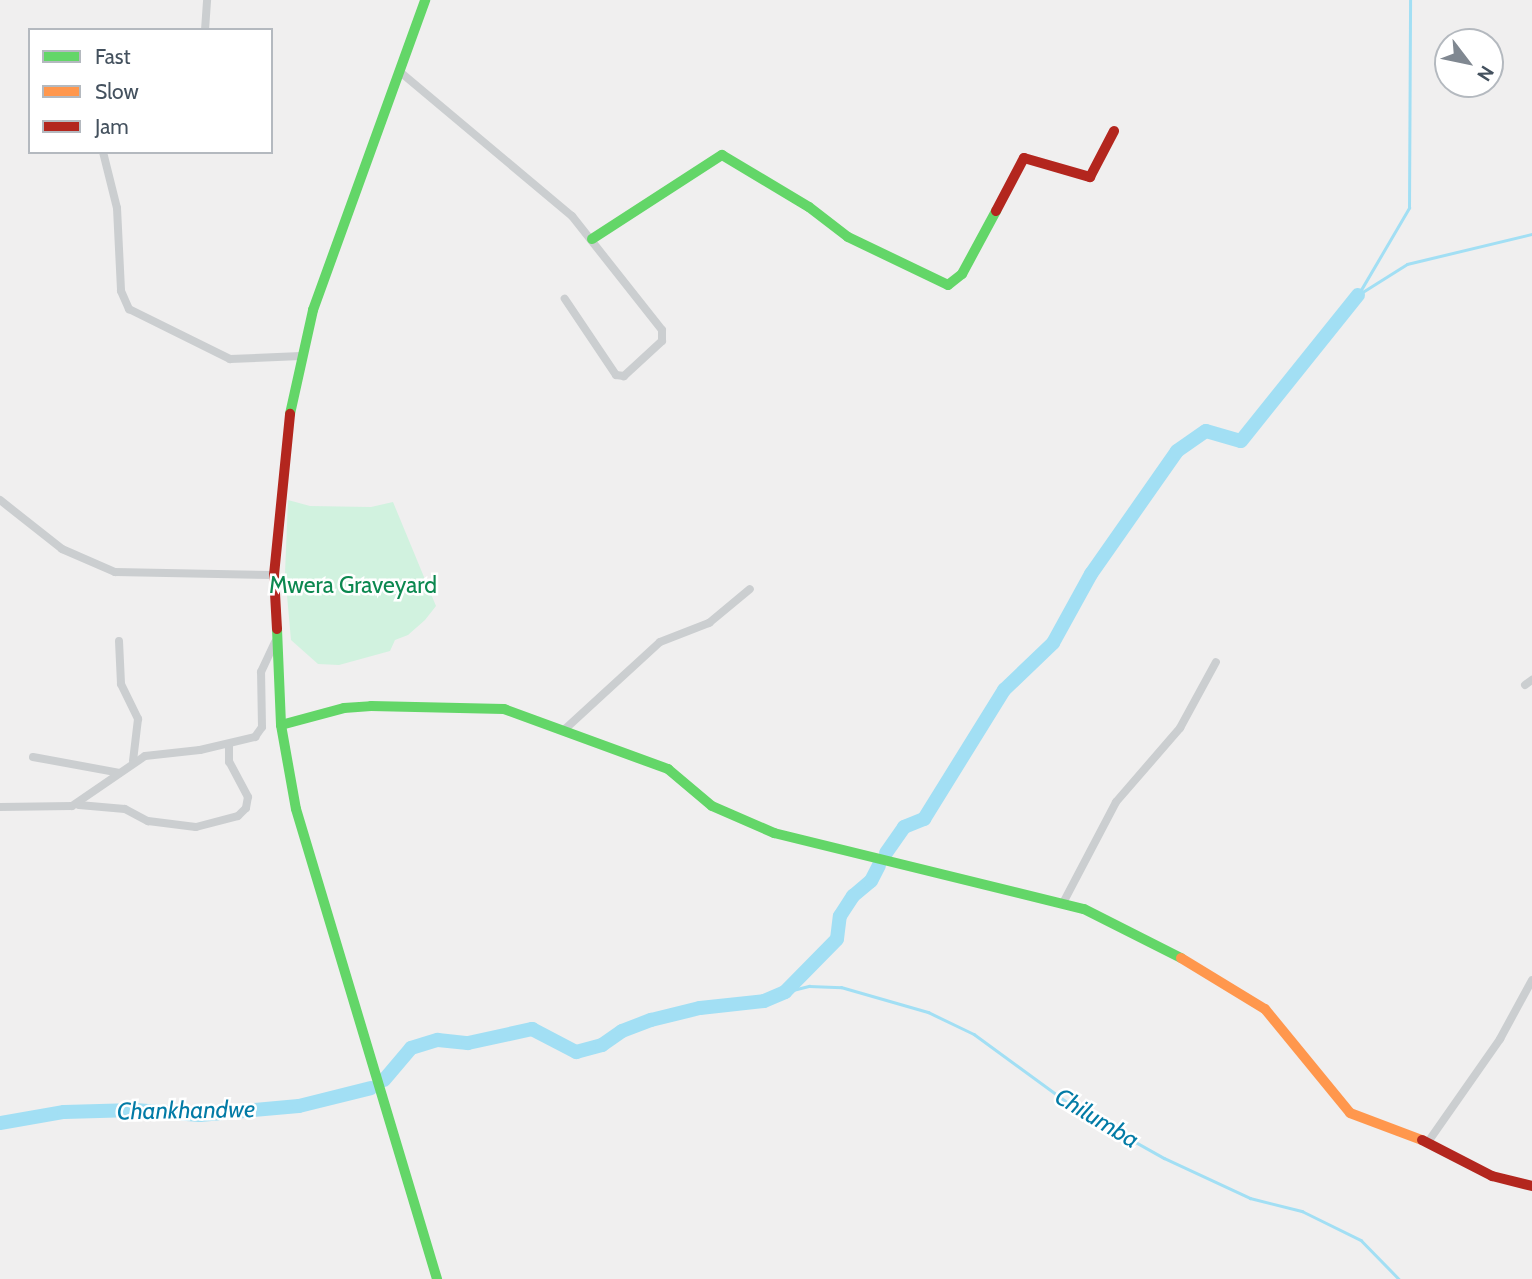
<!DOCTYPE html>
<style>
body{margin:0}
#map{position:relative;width:1532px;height:1279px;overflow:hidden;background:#f0efef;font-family:Cabin,sans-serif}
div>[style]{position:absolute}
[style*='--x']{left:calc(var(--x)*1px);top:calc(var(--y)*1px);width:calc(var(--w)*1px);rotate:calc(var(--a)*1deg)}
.green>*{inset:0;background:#d1f2df}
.stream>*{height:2.5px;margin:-1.25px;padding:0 1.25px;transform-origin:1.25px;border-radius:1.25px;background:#a2dff4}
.river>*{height:14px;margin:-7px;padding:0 7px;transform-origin:7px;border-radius:7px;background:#a2dff4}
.street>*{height:8px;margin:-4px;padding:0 4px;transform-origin:4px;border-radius:4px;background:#cbced0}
.fast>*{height:10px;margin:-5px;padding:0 5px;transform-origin:5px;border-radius:5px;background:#63d668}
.slow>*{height:10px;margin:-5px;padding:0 5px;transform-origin:5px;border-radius:5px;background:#ff974d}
.jam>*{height:10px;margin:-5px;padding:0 5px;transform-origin:5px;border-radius:5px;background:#b3261e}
span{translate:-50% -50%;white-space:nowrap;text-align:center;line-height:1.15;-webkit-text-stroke:5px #fff;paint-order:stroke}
.park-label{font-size:23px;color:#0c8850}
.water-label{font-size:24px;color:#027ba6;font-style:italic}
.legend{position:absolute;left:28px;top:28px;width:245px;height:126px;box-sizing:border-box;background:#fff;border:2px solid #b4b9bf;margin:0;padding:9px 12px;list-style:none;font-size:21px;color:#44515e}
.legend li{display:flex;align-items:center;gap:14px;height:35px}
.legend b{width:35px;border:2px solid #b4b9bf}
.north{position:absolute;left:1434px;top:28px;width:70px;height:70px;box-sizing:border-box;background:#fff;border:2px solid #b4b9bf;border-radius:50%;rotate:122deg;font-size:19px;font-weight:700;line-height:28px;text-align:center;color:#44515e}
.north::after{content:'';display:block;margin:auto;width:24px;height:32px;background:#808891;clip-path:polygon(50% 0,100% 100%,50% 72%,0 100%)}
</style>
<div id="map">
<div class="green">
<div style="clip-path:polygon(288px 500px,310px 506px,371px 507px,393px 502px,436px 606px,425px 620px,408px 635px,395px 640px,390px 651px,339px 665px,318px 664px,291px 640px,285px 573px)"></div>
</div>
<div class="stream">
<div style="--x:1361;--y:293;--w:54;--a:-32.2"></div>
<div style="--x:1407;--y:264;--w:129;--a:-13.5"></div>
<div style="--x:1358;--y:295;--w:101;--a:-59.6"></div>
<div style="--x:1409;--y:208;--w:208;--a:-89.7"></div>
<div style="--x:785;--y:992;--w:25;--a:-14"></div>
<div style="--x:809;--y:986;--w:32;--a:2"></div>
<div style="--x:841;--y:987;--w:91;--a:16"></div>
<div style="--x:928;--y:1012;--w:51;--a:25.6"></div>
<div style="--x:974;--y:1034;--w:125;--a:36.2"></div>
<div style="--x:1075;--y:1108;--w:102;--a:29.3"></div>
<div style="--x:1164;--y:1158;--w:95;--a:24.9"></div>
<div style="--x:1250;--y:1198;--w:54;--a:14"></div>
<div style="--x:1302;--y:1211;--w:66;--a:26.2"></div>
<div style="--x:1361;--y:1240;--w:54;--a:45.7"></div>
</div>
<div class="river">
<div style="--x:886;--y:853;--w:32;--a:-55"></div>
<div style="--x:904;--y:827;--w:22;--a:-22"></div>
<div style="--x:924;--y:819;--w:152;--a:-58.2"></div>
<div style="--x:1004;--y:690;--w:68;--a:-43.8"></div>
<div style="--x:1053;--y:643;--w:79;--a:-61.2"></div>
<div style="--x:1091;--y:574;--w:150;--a:-55"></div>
<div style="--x:1177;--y:451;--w:35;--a:-35"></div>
<div style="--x:1206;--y:431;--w:36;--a:16"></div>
<div style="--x:1241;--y:441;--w:187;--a:-51.3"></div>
<div style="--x:384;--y:1080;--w:42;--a:-49.8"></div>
<div style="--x:411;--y:1048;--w:28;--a:-17"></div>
<div style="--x:438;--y:1040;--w:30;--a:6"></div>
<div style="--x:468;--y:1043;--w:66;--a:-12.3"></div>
<div style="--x:532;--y:1029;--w:50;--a:27.6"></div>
<div style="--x:576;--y:1052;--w:27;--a:-15"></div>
<div style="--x:602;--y:1045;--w:24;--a:-35"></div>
<div style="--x:622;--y:1031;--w:31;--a:-21"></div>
<div style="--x:651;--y:1020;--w:50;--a:-13.8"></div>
<div style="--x:700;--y:1008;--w:64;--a:-6.2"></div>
<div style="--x:764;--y:1001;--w:23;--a:-23"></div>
<div style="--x:785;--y:992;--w:74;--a:-45.5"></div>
<div style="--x:837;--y:939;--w:23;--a:-83"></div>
<div style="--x:840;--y:916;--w:24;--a:-57"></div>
<div style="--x:853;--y:896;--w:23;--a:-40"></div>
<div style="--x:871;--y:881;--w:18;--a:-63"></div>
<div style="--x:0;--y:1123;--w:65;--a:-9.8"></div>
<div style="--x:64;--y:1112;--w:71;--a:-1.6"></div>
<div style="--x:135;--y:1110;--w:65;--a:4.4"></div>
<div style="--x:200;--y:1115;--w:99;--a:-5.2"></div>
<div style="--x:299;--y:1106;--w:74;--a:-14"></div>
</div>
<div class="street">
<div style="--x:205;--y:30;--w:30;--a:-86"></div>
<div style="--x:399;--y:71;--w:226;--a:40"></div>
<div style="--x:572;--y:216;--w:145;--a:51.7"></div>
<div style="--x:662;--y:330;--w:11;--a:90"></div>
<div style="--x:662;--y:341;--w:52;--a:137.4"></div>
<div style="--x:624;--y:376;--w:8;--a:-173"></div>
<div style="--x:616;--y:375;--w:92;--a:-123.9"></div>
<div style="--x:103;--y:152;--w:58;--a:76"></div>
<div style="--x:117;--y:208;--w:83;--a:87.2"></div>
<div style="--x:121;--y:291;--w:20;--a:66"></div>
<div style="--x:129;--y:309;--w:113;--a:26.3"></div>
<div style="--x:230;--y:359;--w:71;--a:-2.4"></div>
<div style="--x:0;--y:500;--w:79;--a:38.3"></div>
<div style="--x:62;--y:549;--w:58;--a:23.5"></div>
<div style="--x:115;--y:572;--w:159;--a:1.1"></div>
<div style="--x:119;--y:641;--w:43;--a:87.3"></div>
<div style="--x:121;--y:684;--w:39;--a:64"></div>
<div style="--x:138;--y:719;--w:42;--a:96.8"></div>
<div style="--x:1525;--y:685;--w:9;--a:-36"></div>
<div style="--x:564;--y:730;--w:130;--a:-42.5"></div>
<div style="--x:660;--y:642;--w:53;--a:-21.2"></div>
<div style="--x:709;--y:623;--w:53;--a:-39.7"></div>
<div style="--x:33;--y:757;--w:88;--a:10.4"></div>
<div style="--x:79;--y:805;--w:46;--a:5"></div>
<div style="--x:125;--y:809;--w:26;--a:28"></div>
<div style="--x:148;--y:821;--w:48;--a:7.1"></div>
<div style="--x:196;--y:827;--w:43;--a:-14.7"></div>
<div style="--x:238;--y:816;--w:11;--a:-45"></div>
<div style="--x:246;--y:808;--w:11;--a:-80"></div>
<div style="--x:248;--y:797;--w:40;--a:-118"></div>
<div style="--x:229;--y:762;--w:18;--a:-90"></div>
<div style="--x:0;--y:807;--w:72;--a:-0.8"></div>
<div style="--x:72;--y:806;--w:88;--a:-34.4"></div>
<div style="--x:145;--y:756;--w:55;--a:-6.2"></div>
<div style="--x:200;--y:750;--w:57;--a:-13.3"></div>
<div style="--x:255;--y:737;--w:12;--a:-55"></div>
<div style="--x:262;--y:727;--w:55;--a:-91"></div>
<div style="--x:261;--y:672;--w:33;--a:-65"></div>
<div style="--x:1063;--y:903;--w:114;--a:-62.3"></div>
<div style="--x:1116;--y:802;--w:98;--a:-49.1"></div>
<div style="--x:1180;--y:728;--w:75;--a:-61.4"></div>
<div style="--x:1428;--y:1142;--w:126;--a:-55"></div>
<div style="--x:1500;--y:1039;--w:67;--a:-61.5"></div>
</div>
<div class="fast">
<div style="--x:592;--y:239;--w:155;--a:-32.9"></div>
<div style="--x:722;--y:155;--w:101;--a:30.9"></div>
<div style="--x:809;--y:207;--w:49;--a:37.6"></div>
<div style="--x:848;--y:237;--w:111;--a:25.6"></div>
<div style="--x:948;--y:285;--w:18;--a:-38"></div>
<div style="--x:962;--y:274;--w:72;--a:-61.6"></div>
<div style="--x:290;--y:414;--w:107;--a:-77.5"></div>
<div style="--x:313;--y:310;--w:330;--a:-70.1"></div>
<div style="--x:277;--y:629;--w:96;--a:87.6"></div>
<div style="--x:281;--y:725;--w:85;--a:79.9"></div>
<div style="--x:296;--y:809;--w:491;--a:73.3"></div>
<div style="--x:281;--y:725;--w:65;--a:-15.1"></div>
<div style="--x:344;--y:708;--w:27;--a:-4"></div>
<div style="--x:371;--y:706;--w:133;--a:1.3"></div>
<div style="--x:504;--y:709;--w:175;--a:20.1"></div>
<div style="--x:668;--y:769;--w:57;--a:40.1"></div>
<div style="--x:712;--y:806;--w:68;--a:23.5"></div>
<div style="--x:774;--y:833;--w:319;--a:13.8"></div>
<div style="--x:1084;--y:909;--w:109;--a:26.8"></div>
</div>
<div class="slow">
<div style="--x:1181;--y:958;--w:98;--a:31.3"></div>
<div style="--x:1265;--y:1009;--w:134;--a:50.7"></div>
<div style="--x:1350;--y:1113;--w:77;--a:20.6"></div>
</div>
<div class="jam">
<div style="--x:996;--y:211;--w:60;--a:-62.2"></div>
<div style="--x:1024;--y:158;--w:69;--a:16.1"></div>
<div style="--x:1090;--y:177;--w:52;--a:-62.4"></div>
<div style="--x:277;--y:629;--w:54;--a:-93.2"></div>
<div style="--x:274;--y:575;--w:162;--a:-84.3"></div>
<div style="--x:1422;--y:1140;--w:79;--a:27.2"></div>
<div style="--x:1492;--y:1176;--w:41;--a:14"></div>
</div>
<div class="park-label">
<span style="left:353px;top:585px">Mwera Graveyard</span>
</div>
<div class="water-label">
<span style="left:186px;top:1110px;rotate:-1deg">Chankhandwe</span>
<span style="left:1097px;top:1118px;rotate:31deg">Chilumba</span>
</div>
<ul class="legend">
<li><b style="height:9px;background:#63d668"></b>Fast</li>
<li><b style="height:9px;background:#ff974d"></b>Slow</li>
<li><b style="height:9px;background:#b3261e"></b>Jam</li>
</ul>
<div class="north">N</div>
</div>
